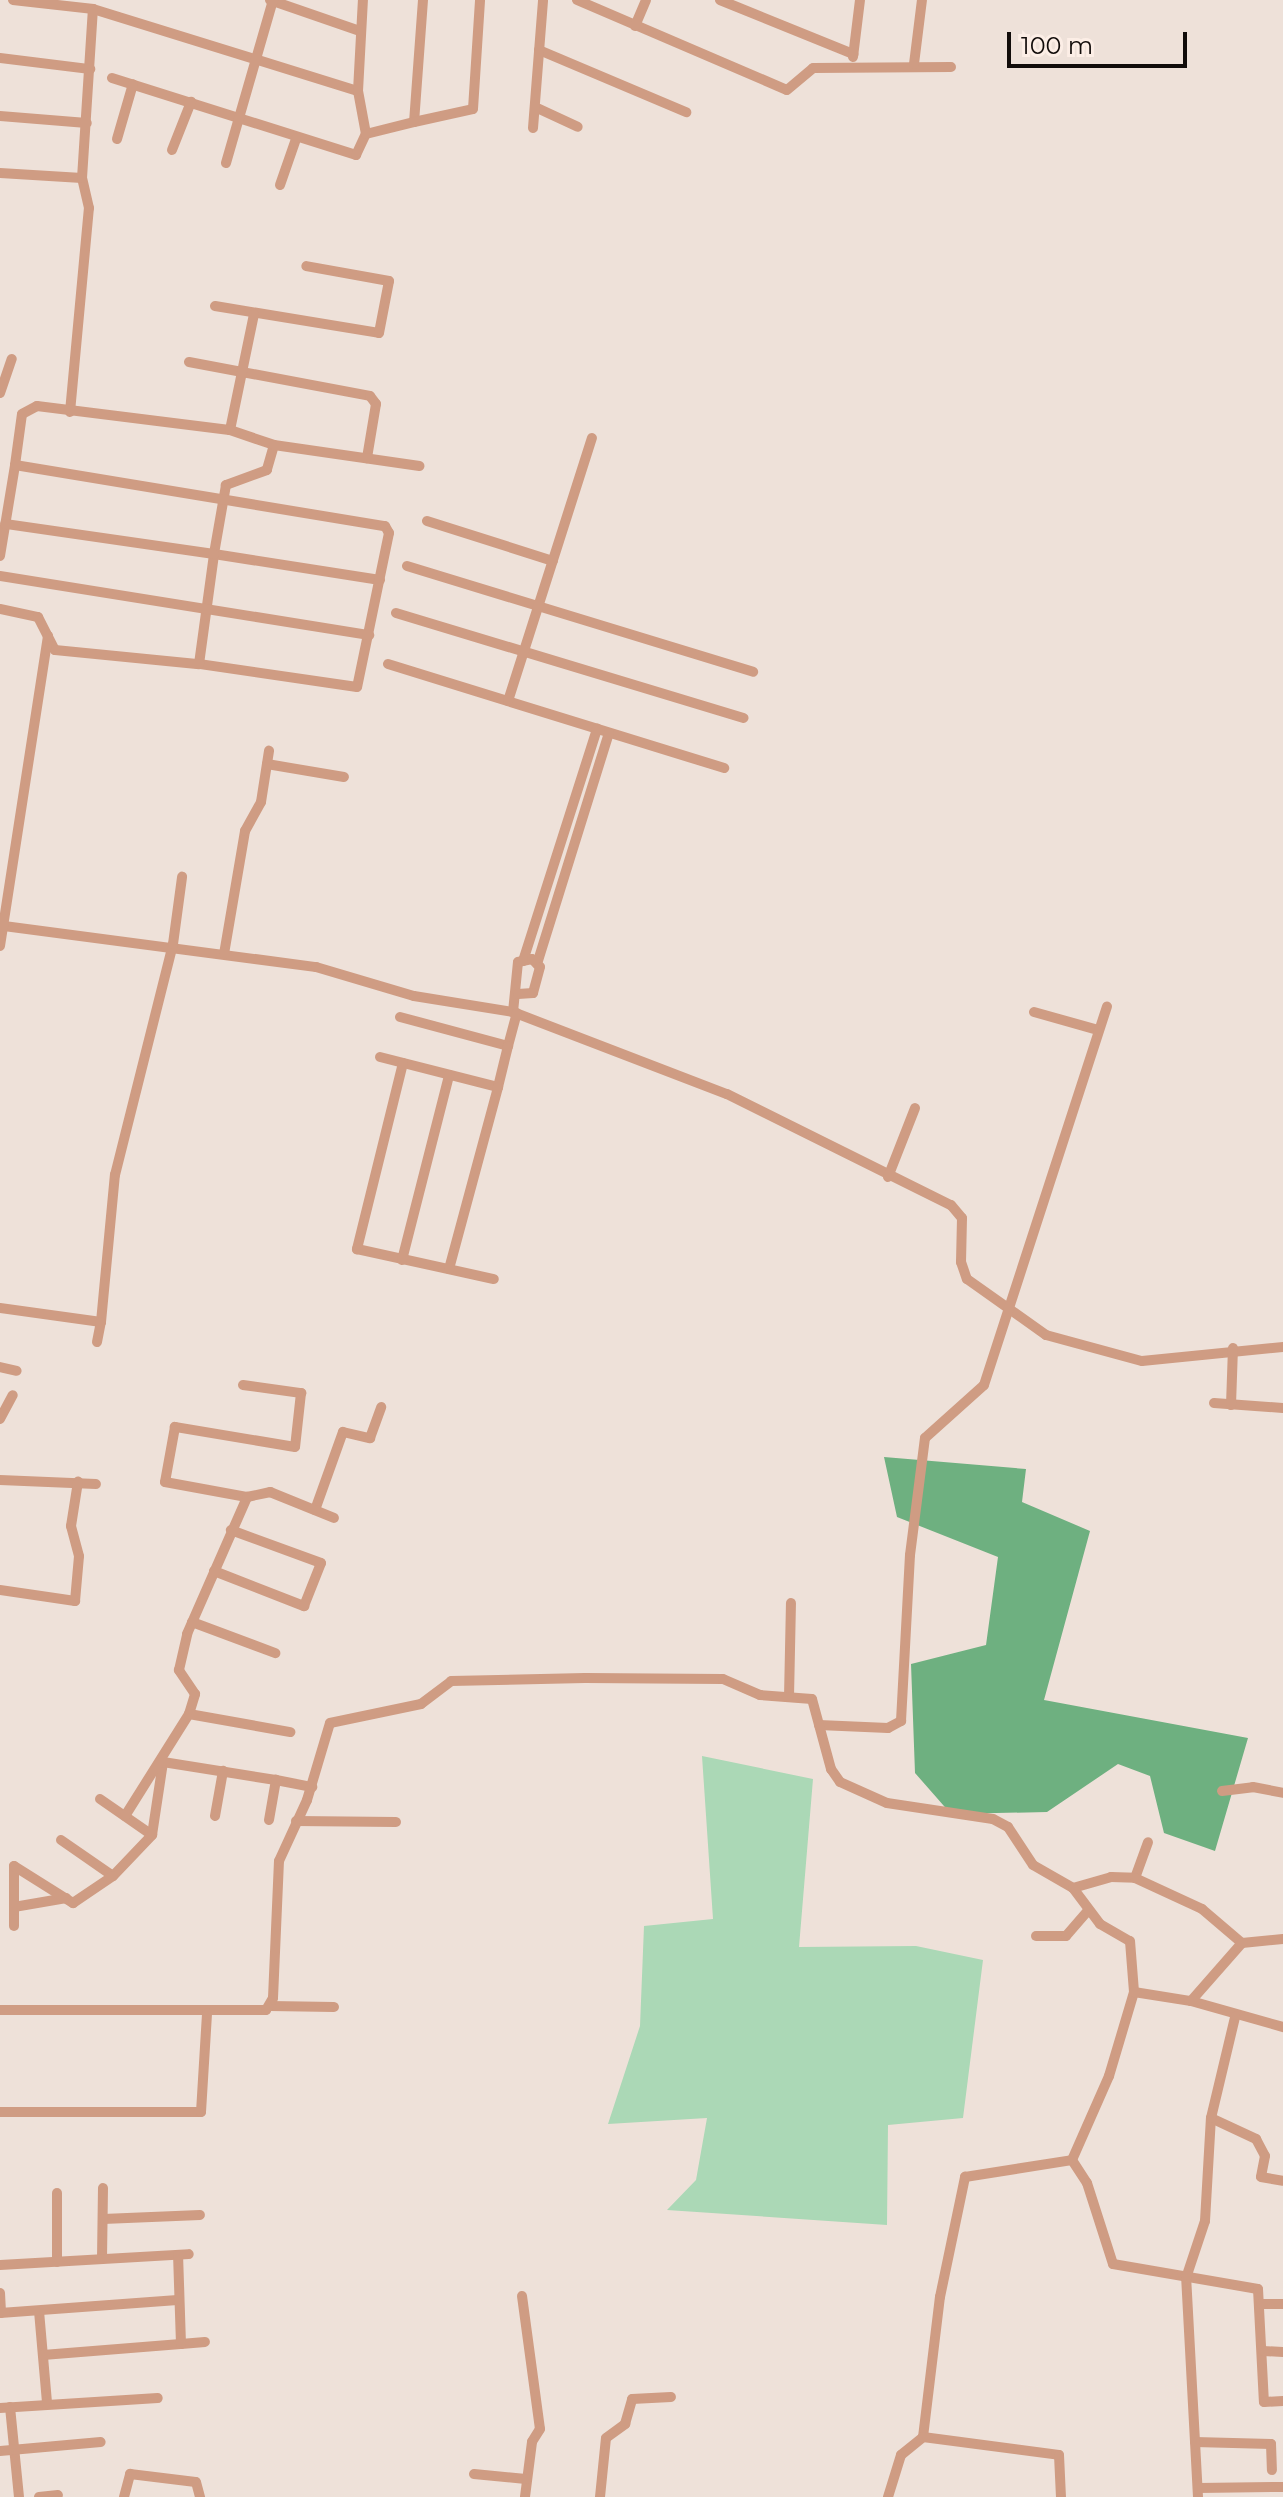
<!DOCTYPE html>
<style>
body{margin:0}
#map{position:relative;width:1283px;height:2497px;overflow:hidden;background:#eee1d9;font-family:Montserrat,sans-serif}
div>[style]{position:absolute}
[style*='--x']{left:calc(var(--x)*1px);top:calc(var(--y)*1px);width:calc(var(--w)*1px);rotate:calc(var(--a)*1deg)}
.green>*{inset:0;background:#abd8b6}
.forest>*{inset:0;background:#6eb080}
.minor>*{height:10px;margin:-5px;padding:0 5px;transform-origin:5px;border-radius:5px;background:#cf9c83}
span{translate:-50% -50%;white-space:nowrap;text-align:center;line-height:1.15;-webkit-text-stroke:7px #fceee6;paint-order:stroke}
.scale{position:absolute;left:1007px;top:32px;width:180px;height:36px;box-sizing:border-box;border:4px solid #110c0a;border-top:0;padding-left:10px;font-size:24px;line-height:28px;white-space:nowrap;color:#110c0a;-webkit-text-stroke:6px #fceee6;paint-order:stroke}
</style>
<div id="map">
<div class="green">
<div style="clip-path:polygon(702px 1756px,813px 1779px,799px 1947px,916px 1946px,983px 1960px,963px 2118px,888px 2125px,887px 2225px,667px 2210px,696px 2180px,707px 2118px,608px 2124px,640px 2026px,644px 1926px,713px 1919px)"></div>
</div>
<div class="forest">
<div style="clip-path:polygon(884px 1457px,1026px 1469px,1022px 1502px,1090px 1531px,1044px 1700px,1248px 1738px,1215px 1851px,1164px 1833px,1150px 1776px,1118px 1764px,1047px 1812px,951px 1814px,915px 1773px,911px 1664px,986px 1645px,998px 1557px,897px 1517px)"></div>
</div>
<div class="minor">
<div style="--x:13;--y:0;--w:81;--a:6.4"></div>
<div style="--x:93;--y:9;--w:277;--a:17.2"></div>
<div style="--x:270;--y:0;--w:95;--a:19"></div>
<div style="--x:423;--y:0;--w:122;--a:94.2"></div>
<div style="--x:414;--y:122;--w:60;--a:-12.4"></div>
<div style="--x:473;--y:109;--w:109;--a:-86.3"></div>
<div style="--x:577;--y:0;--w:228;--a:23.2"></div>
<div style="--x:787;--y:90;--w:34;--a:-40"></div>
<div style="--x:813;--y:68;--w:138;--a:-0.4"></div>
<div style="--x:720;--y:0;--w:144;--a:22.1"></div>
<div style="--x:635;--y:26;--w:28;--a:-67"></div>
<div style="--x:539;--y:50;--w:160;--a:22.9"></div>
<div style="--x:853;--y:57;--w:57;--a:-83"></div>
<div style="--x:0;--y:58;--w:91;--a:7"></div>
<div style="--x:914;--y:64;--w:64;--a:-82.9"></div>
<div style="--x:112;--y:78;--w:256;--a:17.5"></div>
<div style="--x:356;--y:155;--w:23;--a:-65"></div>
<div style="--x:366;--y:134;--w:44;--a:-100.5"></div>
<div style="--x:358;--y:91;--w:91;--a:-86.9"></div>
<div style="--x:535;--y:107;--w:47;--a:24.9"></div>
<div style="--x:0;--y:116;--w:87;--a:4.6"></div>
<div style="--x:533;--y:128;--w:128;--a:-85.5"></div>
<div style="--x:366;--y:134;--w:49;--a:-14"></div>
<div style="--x:117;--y:139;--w:57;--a:-73.8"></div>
<div style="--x:172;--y:150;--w:52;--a:-68.4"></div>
<div style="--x:226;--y:163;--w:170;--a:-73.9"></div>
<div style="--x:0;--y:173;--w:82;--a:3.5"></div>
<div style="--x:280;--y:185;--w:49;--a:-70.8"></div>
<div style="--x:215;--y:306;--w:166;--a:9.3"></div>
<div style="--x:379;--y:333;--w:53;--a:-79.1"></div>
<div style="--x:389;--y:281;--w:84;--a:-169.8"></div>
<div style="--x:189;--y:362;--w:184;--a:10.6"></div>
<div style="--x:370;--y:396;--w:10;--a:53"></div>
<div style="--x:376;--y:404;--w:55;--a:99.5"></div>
<div style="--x:0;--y:393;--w:36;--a:-71"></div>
<div style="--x:70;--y:412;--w:205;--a:-84.7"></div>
<div style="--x:89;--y:208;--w:31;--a:-103"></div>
<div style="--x:82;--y:178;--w:169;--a:-86.3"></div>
<div style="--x:230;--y:430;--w:118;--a:-78.3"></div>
<div style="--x:274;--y:445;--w:26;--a:106"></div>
<div style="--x:267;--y:470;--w:44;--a:159.9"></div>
<div style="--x:226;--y:485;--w:70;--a:99.9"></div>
<div style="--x:214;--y:554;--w:168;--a:8.9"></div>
<div style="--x:15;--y:465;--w:51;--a:-82.2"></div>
<div style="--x:22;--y:414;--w:17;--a:-28"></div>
<div style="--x:37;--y:406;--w:194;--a:7.1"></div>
<div style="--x:230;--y:430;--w:46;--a:18.8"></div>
<div style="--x:274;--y:445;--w:147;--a:8.2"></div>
<div style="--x:427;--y:521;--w:132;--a:17.6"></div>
<div style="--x:0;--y:556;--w:92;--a:-80.6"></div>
<div style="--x:15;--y:465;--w:375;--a:9.4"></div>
<div style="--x:385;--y:526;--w:8;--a:60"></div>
<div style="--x:389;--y:533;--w:157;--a:101.7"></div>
<div style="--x:357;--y:687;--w:160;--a:-171.7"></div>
<div style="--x:199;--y:664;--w:111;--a:-82.2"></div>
<div style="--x:214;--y:554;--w:211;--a:-171.8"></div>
<div style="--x:407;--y:566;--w:362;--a:17"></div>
<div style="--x:0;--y:576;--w:374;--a:9.1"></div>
<div style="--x:0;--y:609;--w:39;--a:12"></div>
<div style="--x:38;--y:617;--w:37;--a:63"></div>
<div style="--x:55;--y:650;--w:145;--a:5.6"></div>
<div style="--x:396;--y:613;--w:363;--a:16.8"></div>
<div style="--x:388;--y:664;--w:352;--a:17.2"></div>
<div style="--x:508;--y:701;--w:276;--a:-72.3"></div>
<div style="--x:267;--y:764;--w:78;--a:9.6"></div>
<div style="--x:4;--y:926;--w:315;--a:7.5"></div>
<div style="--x:316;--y:967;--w:102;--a:16.5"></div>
<div style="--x:414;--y:996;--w:100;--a:9.2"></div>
<div style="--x:513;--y:1012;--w:229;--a:21"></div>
<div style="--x:727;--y:1094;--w:250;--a:26.4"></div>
<div style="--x:951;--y:1205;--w:17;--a:50"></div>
<div style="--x:962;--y:1218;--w:44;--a:91.3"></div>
<div style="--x:961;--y:1262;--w:18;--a:71"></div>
<div style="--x:967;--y:1279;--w:97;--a:35.3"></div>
<div style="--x:1046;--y:1335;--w:99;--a:15.2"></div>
<div style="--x:1142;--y:1361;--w:142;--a:-5.7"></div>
<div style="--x:0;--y:946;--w:314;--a:-81.2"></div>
<div style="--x:224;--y:954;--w:125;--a:-80.3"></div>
<div style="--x:245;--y:831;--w:33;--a:-61"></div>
<div style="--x:261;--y:802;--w:52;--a:-81.1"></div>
<div style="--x:523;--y:961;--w:244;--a:-72.3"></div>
<div style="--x:537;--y:964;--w:242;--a:-72.7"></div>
<div style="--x:513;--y:1012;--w:50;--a:-84.3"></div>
<div style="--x:518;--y:962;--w:14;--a:-12"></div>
<div style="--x:532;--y:959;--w:11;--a:45"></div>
<div style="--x:540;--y:967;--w:27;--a:105"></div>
<div style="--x:533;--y:993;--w:15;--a:176"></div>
<div style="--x:1034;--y:1012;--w:66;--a:15.7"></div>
<div style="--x:400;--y:1017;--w:112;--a:15"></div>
<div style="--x:508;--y:1046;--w:34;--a:-75"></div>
<div style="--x:380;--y:1057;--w:122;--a:14.3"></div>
<div style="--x:498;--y:1087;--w:42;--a:-76.3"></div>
<div style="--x:403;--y:1063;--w:192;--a:103.9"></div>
<div style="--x:357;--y:1249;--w:140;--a:12.4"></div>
<div style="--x:888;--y:1177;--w:74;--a:-68.6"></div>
<div style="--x:402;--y:1260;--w:191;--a:-75.7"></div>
<div style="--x:449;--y:1269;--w:188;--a:-74.9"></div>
<div style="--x:0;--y:1308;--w:102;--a:7.9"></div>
<div style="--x:101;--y:1322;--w:148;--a:-84.6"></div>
<div style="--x:115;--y:1175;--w:238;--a:-75.9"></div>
<div style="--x:173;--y:944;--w:68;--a:-82.3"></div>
<div style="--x:97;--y:1342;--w:20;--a:-79"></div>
<div style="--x:0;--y:1367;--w:17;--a:13"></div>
<div style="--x:243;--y:1385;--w:59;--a:7.9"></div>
<div style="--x:301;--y:1393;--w:54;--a:96.3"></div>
<div style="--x:295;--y:1447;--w:122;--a:-170.5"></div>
<div style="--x:175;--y:1427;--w:56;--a:100.3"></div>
<div style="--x:165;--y:1482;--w:83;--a:10.4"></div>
<div style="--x:1214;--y:1403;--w:69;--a:4.1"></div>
<div style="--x:1231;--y:1405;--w:57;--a:-88"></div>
<div style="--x:0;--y:1419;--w:27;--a:-62"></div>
<div style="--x:0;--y:1480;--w:96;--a:2.4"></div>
<div style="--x:315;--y:1510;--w:83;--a:-70.3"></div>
<div style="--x:343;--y:1432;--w:28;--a:13"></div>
<div style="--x:370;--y:1438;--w:33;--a:-70"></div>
<div style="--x:214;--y:1571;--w:97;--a:21.3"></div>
<div style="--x:304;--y:1606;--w:46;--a:-68.4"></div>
<div style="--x:321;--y:1563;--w:96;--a:-159.9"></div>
<div style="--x:0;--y:1590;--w:76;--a:8.3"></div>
<div style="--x:75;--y:1601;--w:45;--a:-84.9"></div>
<div style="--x:79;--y:1556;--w:31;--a:-105"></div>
<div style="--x:71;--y:1526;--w:45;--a:-81"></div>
<div style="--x:192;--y:1622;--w:89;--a:20.5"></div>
<div style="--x:789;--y:1697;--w:94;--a:-88.8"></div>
<div style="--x:189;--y:1714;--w:21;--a:-73"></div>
<div style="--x:195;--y:1694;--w:29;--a:-124"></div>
<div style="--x:179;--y:1670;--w:37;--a:-77"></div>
<div style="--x:187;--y:1634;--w:150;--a:-66.3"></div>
<div style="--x:247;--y:1497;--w:24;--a:-12"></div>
<div style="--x:270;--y:1492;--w:69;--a:22.1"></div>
<div style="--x:819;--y:1725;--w:69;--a:2.5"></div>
<div style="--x:888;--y:1728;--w:15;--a:-28"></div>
<div style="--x:901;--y:1721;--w:166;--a:-86.9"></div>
<div style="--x:910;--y:1555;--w:118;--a:-82.7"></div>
<div style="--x:925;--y:1438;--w:79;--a:-41.9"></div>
<div style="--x:984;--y:1385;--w:398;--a:-72"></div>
<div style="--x:1222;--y:1791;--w:31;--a:-7"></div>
<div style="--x:1253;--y:1787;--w:31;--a:11"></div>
<div style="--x:100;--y:1799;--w:63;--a:34.7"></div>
<div style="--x:152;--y:1835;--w:74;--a:-81.4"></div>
<div style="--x:163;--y:1762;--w:114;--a:9.1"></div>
<div style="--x:125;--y:1816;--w:120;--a:-57.9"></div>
<div style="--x:189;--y:1714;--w:103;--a:10.1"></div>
<div style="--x:215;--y:1816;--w:46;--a:-79.9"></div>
<div style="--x:269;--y:1820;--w:41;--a:-80.1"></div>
<div style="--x:276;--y:1780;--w:37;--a:11"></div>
<div style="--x:296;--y:1821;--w:100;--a:0.6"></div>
<div style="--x:61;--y:1840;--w:63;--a:34.7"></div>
<div style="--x:113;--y:1876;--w:57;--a:-46.4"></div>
<div style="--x:1135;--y:1878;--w:38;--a:-70"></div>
<div style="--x:1073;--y:1888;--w:40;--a:-16"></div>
<div style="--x:1111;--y:1877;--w:24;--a:2"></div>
<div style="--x:1135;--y:1878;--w:74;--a:24.8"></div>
<div style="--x:1202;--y:1909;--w:52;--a:40.4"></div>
<div style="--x:14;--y:1907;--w:53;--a:-9.8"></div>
<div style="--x:14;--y:1926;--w:60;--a:-90"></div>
<div style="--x:14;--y:1866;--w:70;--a:32.1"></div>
<div style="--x:73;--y:1903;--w:48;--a:-34"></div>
<div style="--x:1036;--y:1936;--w:30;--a:0"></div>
<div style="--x:1066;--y:1936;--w:33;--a:-49"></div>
<div style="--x:1191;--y:2001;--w:96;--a:15.8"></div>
<div style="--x:270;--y:2006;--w:64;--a:0.9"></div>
<div style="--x:0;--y:2010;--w:266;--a:0"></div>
<div style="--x:266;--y:2010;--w:14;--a:-60"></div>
<div style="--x:273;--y:1998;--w:137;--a:-87.5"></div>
<div style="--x:279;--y:1861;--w:67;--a:-65.3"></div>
<div style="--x:307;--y:1800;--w:80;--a:-73.4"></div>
<div style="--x:330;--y:1723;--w:93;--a:-11.8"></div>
<div style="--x:421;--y:1704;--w:38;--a:-37"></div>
<div style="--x:451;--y:1681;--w:134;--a:-1.3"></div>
<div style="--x:585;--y:1678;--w:138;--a:0.4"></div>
<div style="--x:723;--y:1679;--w:40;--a:23.4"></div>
<div style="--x:760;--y:1695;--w:52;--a:4.4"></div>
<div style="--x:812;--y:1699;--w:73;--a:74.8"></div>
<div style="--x:831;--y:1769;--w:16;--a:55"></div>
<div style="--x:840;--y:1782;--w:51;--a:24.1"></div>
<div style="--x:887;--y:1803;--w:107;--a:8.6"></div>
<div style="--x:993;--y:1819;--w:17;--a:28"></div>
<div style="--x:1008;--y:1827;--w:45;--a:56.7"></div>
<div style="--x:1033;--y:1865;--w:46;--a:29.9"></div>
<div style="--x:1073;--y:1888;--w:45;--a:53.1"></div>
<div style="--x:1100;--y:1924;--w:34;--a:30"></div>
<div style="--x:1130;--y:1941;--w:51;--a:85.5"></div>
<div style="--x:0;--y:2112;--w:201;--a:0"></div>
<div style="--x:201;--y:2112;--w:99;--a:-86.5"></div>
<div style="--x:1211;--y:2118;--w:50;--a:25"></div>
<div style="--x:1256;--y:2139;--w:19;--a:62"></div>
<div style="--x:1265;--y:2156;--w:21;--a:101"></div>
<div style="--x:1261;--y:2177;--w:22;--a:10"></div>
<div style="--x:1072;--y:2160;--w:27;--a:57"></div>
<div style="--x:1087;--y:2183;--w:85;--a:72.2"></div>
<div style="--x:1113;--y:2264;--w:147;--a:9.8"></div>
<div style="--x:1258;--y:2289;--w:113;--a:87"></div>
<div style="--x:1264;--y:2402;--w:19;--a:-3"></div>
<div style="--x:57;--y:2193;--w:69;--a:90"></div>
<div style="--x:103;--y:2219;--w:97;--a:-2.4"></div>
<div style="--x:102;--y:2259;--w:71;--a:-89.2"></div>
<div style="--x:0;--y:2265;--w:189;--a:-3.3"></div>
<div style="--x:0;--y:2293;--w:20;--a:87"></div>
<div style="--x:522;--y:2296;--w:134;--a:82.3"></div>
<div style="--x:540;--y:2429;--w:15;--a:122"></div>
<div style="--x:532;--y:2442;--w:55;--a:97.3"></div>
<div style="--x:1261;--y:2304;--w:22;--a:0"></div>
<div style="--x:39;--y:2311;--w:92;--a:85"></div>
<div style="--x:0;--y:2313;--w:178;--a:-4.2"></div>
<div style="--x:181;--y:2344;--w:24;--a:-5"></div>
<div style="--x:1263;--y:2351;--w:20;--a:3"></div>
<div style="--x:43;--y:2355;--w:138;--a:-4.6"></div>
<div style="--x:181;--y:2344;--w:89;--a:-91.9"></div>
<div style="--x:10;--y:2407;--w:90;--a:84.3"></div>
<div style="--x:0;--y:2408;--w:158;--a:-3.6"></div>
<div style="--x:923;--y:2437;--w:141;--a:-83.1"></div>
<div style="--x:940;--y:2297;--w:123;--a:-78.2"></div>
<div style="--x:965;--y:2177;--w:108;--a:-9"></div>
<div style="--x:1072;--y:2160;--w:92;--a:-66.2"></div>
<div style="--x:1109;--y:2076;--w:88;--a:-73.4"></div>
<div style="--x:1134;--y:1992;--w:58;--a:9"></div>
<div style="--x:1191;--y:2001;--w:77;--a:-48.7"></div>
<div style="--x:1242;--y:1943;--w:41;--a:-5.6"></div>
<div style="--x:1195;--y:2442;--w:76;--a:1.5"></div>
<div style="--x:1271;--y:2444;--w:26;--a:88"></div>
<div style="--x:0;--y:2451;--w:101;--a:-5.1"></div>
<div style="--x:474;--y:2474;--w:52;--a:5.5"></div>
<div style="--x:1198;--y:2488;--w:85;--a:-0.7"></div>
<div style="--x:39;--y:2497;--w:19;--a:-6"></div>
<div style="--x:124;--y:2497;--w:24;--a:-75"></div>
<div style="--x:130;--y:2474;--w:66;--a:6.9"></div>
<div style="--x:196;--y:2482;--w:16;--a:75"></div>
<div style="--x:600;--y:2497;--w:59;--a:-84.2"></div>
<div style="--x:606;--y:2438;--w:24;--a:-36"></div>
<div style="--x:625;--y:2424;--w:26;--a:-74"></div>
<div style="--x:632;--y:2399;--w:39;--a:-3"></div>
<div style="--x:888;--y:2497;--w:44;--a:-72.8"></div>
<div style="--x:901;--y:2455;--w:28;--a:-39"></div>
<div style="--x:923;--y:2437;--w:137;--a:7.5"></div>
<div style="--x:1059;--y:2455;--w:42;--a:87.3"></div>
<div style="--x:1198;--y:2497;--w:219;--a:-93.1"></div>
<div style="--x:1186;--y:2278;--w:60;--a:-71.6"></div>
<div style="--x:1205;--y:2221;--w:103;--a:-86.7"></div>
<div style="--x:1211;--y:2118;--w:104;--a:-76.6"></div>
</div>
<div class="scale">100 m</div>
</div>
